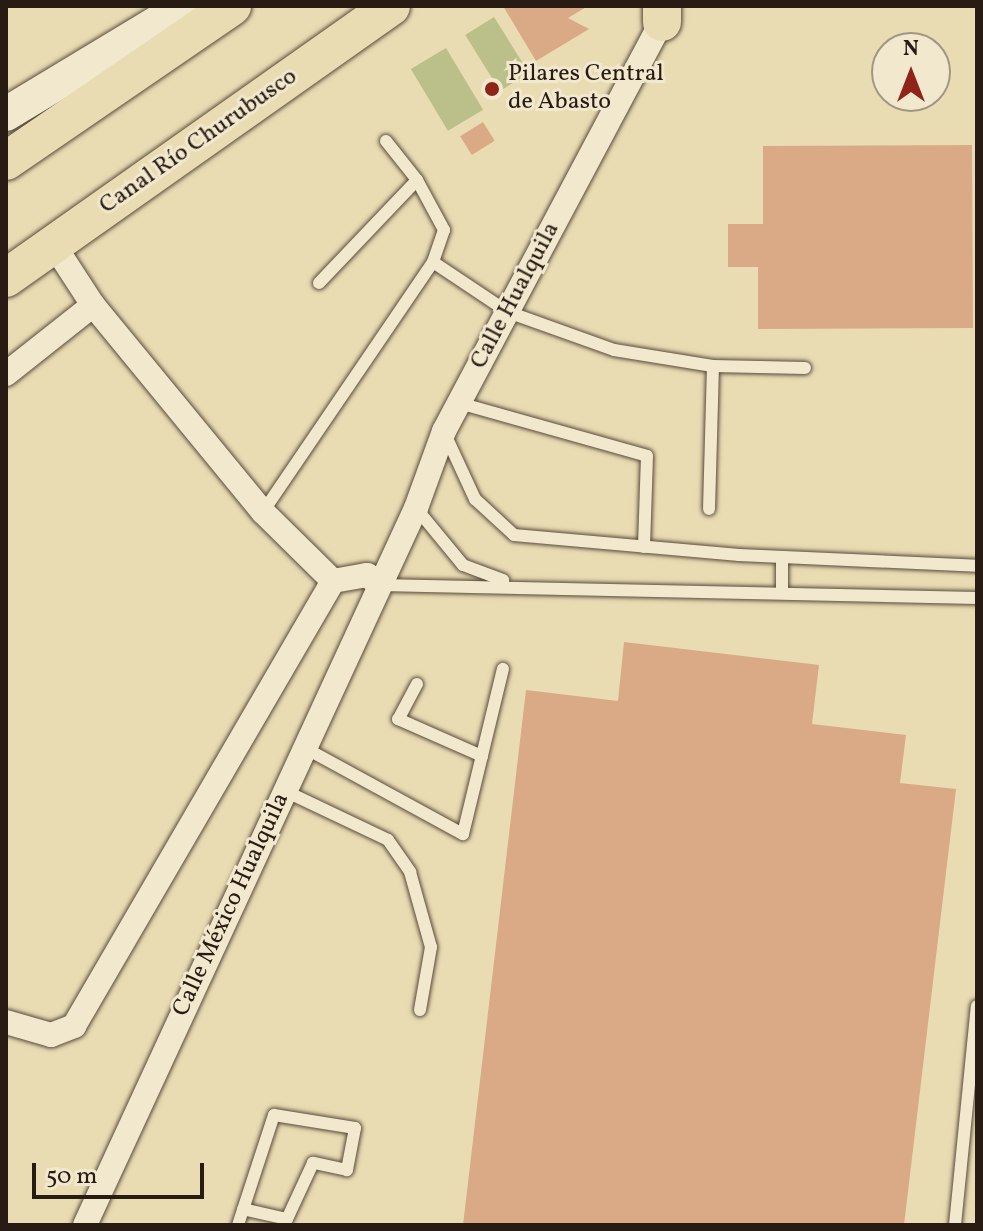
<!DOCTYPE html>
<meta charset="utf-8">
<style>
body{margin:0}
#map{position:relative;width:983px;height:1231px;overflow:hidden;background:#e9dcb3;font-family:Vollkorn,serif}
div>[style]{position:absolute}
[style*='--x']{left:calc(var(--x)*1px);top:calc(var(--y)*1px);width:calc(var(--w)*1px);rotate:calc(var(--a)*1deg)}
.green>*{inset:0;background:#bbbf89;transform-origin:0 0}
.building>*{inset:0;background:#d9aa85;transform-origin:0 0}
.roads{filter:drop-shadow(0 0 2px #584b3c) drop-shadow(0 0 2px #584b3c)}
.lane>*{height:12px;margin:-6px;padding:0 6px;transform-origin:6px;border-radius:6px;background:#f1e8ce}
.street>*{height:24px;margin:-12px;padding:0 12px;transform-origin:12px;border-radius:12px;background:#f1e8ce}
.secondary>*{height:34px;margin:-17px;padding:0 17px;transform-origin:17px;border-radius:17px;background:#f1e8ce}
.primary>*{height:38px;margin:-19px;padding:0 19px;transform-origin:19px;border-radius:19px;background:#e9dcb3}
.dots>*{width:22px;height:22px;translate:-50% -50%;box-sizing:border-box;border:4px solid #f1e8ce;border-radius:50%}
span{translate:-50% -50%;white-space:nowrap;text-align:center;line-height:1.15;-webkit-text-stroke:6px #f1e8ce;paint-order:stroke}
.poi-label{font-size:24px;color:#281b14}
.left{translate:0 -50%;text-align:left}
.street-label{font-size:24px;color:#281b14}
.frame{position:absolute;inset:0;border:8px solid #281b14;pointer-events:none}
.north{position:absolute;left:871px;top:32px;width:80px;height:80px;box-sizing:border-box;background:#f1e8ce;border:2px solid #a19684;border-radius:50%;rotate:0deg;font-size:22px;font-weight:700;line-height:32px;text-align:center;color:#281b14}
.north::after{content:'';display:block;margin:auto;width:28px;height:36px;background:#8f2418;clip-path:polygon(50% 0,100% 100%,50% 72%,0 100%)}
.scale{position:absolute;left:32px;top:1163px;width:172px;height:36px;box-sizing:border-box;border:4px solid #281b14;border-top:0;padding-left:10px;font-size:24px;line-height:28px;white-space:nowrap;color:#281b14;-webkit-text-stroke:6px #f1e8ce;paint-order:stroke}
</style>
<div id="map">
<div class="green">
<div style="left:494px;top:17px;width:66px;height:34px;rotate:58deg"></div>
<div style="left:446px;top:48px;width:72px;height:41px;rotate:59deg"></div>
</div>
<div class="building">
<div style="clip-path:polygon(503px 6px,588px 6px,568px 18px,589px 29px,536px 61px)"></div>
<div style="left:483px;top:122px;width:22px;height:27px;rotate:58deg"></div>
<div style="clip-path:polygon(972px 145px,973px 328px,758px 329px,758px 267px,728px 267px,728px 224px,763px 224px,763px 146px)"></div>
<div style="clip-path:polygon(624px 642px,819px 665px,812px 724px,906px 735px,900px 783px,956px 789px,904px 1225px,463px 1225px,526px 690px,618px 701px)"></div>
</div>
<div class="roads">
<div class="lane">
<div style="--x:386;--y:141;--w:50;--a:51.5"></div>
<div style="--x:417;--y:180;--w:57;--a:61.6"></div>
<div style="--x:444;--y:230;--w:34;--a:109"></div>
<div style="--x:433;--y:262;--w:90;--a:33.7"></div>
<div style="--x:508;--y:312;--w:113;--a:19.7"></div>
<div style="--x:614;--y:350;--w:100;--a:9.2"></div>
<div style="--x:713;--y:366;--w:92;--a:1.2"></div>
<div style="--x:319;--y:283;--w:142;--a:-46.4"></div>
<div style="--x:459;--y:403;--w:195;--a:15.7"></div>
<div style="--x:647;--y:456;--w:91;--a:91.9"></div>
<div style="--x:445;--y:434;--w:72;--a:65.2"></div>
<div style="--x:475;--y:499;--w:53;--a:42.7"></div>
<div style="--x:514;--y:535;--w:226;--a:5.1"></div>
<div style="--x:739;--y:555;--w:238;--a:2.6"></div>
<div style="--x:416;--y:508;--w:74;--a:50.5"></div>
<div style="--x:463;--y:565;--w:43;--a:20.6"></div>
<div style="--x:709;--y:509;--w:143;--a:-88.4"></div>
<div style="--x:263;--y:512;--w:302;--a:-55.8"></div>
<div style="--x:782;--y:557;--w:35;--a:90"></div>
<div style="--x:380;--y:585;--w:597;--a:1.25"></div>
<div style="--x:417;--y:684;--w:40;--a:118"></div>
<div style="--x:398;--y:719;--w:92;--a:23.8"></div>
<div style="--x:305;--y:748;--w:180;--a:28.6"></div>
<div style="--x:463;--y:834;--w:170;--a:-76.4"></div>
<div style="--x:285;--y:791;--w:114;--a:25.4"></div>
<div style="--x:388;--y:840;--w:39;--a:55"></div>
<div style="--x:410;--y:872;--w:78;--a:74.4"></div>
<div style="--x:431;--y:947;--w:64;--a:99.9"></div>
<div style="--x:238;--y:1225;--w:116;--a:-71.9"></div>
<div style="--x:274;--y:1115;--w:82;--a:9.1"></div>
<div style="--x:355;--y:1128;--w:43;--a:100.8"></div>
<div style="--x:347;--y:1170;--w:35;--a:-168"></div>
<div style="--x:313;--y:1163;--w:62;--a:114.9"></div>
<div style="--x:287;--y:1219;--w:45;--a:-167.2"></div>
<div style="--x:955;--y:1225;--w:220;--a:-84.3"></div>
</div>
<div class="street">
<div style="--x:54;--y:245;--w:72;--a:57"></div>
<div style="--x:93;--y:305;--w:268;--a:50.6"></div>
<div style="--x:263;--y:512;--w:98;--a:44.6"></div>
<div style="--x:6;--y:374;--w:111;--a:-38.4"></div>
<div style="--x:333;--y:581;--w:35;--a:-10"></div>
<div style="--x:367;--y:575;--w:16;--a:38"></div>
<div style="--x:6;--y:1022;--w:47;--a:16.1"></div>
<div style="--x:51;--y:1035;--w:25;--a:-21"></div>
<div style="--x:74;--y:1026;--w:515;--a:-59.8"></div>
<div style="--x:85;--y:1225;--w:790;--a:-65.22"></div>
<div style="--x:416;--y:508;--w:82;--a:-70"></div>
<div style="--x:444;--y:431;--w:478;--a:-62"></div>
</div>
<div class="secondary">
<div style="--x:6;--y:114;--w:209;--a:-31.1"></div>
</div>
<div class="primary">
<div style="--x:662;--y:22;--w:16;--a:-90"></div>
<div style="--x:6;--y:161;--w:274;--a:-34.4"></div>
<div style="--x:6;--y:278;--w:471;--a:-35.2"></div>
</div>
</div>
<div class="dots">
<div style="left:492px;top:89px;background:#8f2418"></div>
</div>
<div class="poi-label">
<span class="left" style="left:508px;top:89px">Pilares Central<br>de Abasto</span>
</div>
<div class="street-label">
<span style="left:199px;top:142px;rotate:-35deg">Canal Río Churubusco</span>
<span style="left:516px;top:296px;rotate:-62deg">Calle Hualquila</span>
<span style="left:232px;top:905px;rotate:-65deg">Calle México Hualquila</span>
</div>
<div class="frame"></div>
<div class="north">N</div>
<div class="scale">50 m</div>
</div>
